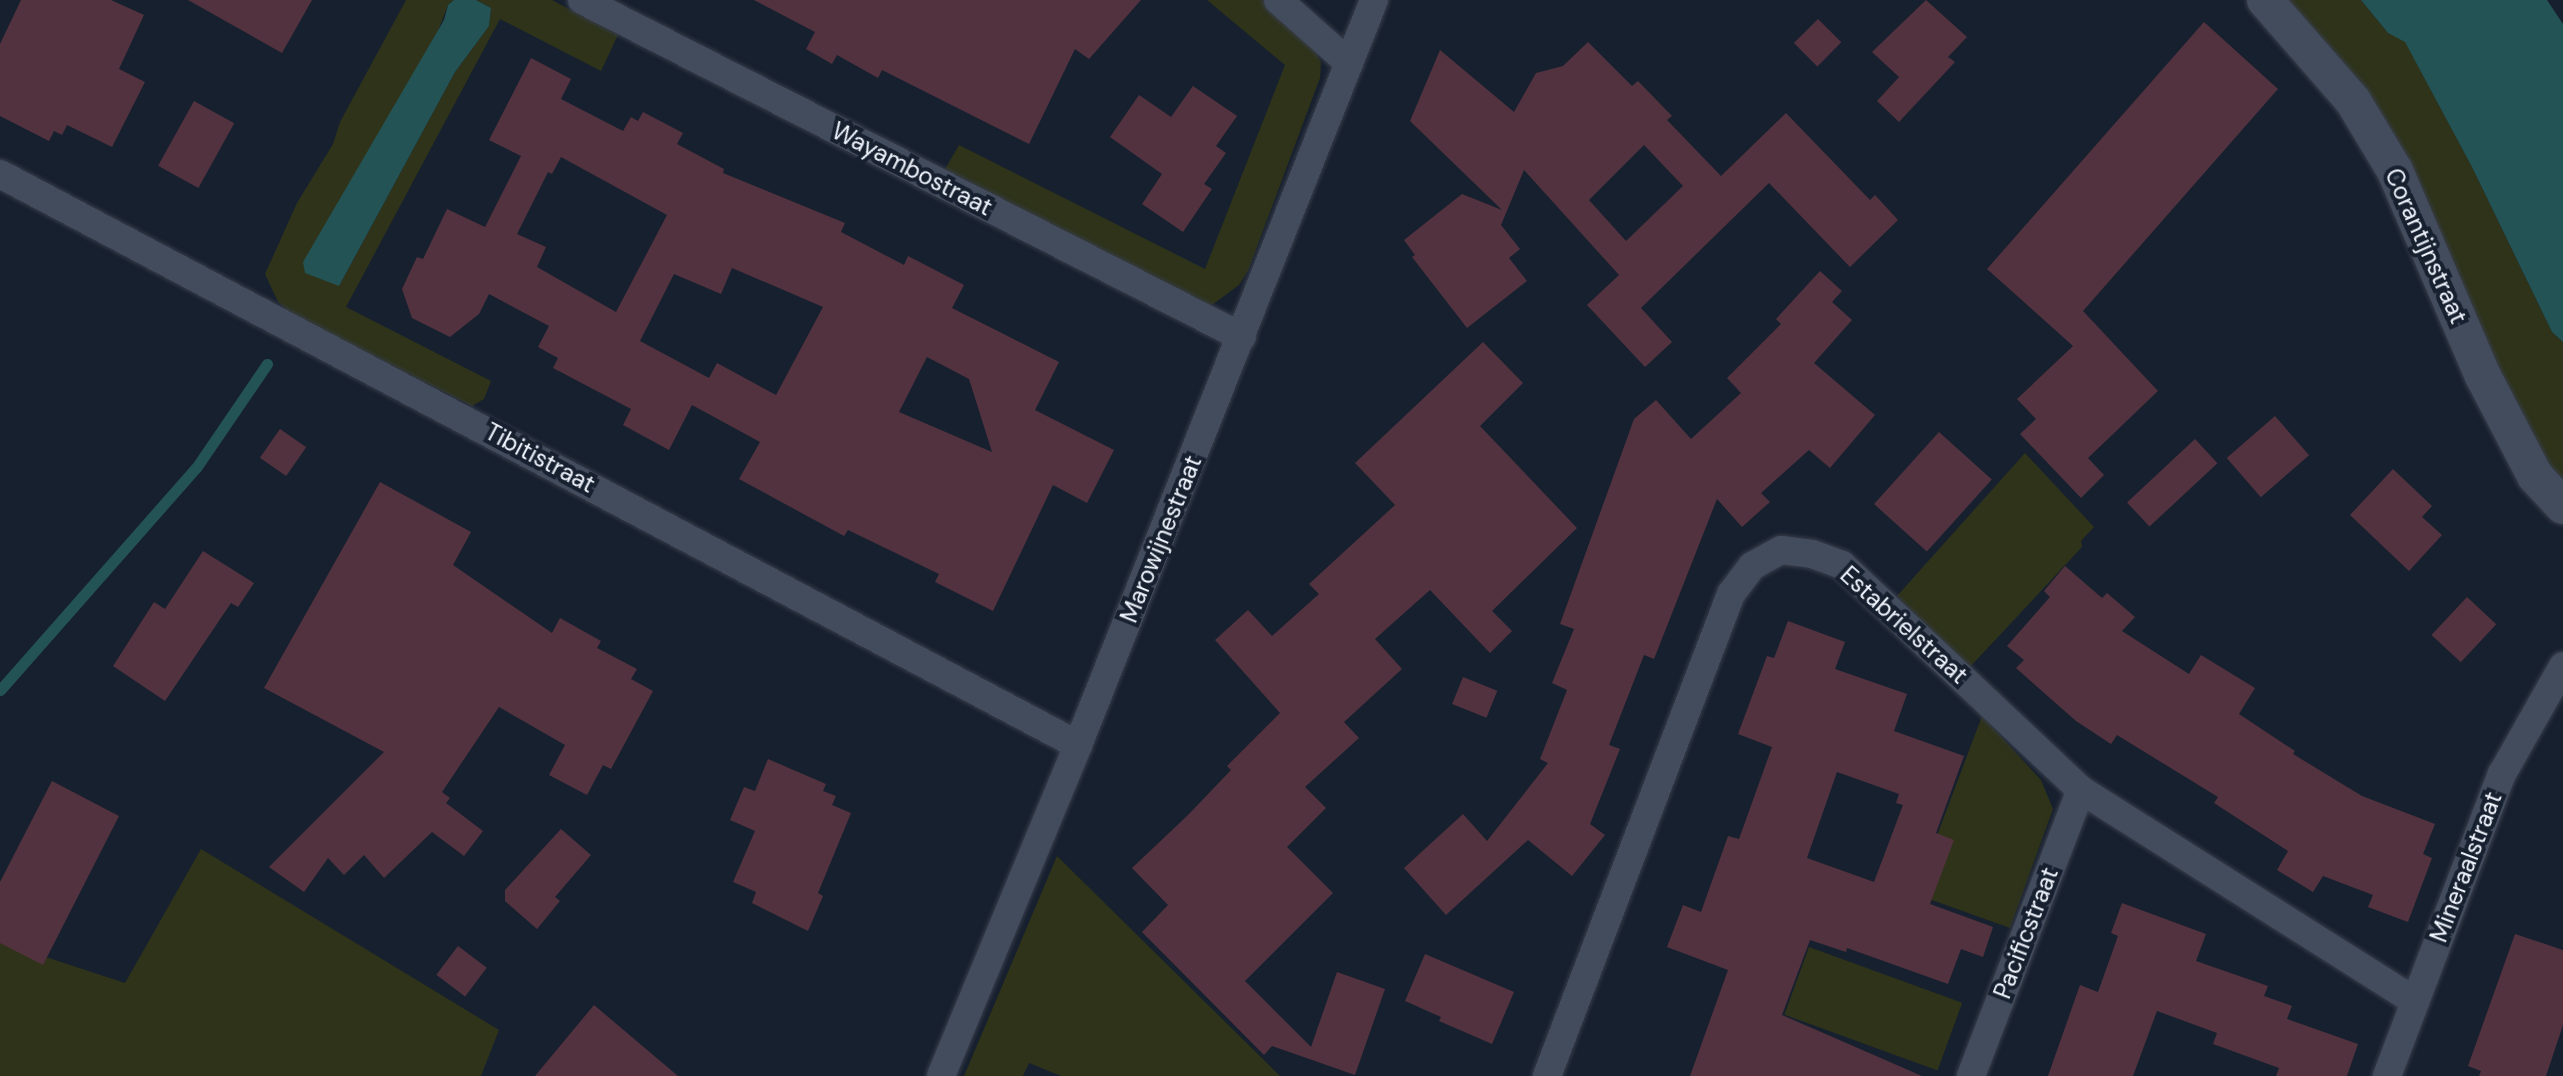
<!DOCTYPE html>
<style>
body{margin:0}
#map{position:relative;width:2563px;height:1076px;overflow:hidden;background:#17202f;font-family:"DM Sans",sans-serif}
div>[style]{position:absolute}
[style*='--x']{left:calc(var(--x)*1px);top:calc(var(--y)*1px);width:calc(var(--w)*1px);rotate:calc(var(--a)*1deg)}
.green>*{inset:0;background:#2e331a;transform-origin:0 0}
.water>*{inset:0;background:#245355}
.stream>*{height:11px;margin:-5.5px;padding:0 5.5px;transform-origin:5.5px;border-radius:5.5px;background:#245355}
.building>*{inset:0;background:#52323e;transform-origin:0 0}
.roads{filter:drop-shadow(0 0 2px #383d4a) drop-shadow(0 0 2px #383d4a)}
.minor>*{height:28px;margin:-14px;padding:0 14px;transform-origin:14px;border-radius:14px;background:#424c5d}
.tertiary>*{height:36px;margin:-18px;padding:0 18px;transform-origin:18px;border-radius:18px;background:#424c5d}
span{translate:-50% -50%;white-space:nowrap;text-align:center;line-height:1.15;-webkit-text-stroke:8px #17202f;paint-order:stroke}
.street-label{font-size:24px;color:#f0f5fe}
</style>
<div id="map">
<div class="green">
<div style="clip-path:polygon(406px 0,454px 0,448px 5px,339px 286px,455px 72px,489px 26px,491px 8px,476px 0,552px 0,618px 35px,601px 71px,500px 19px,346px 307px,491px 381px,484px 399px,472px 406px,295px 316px,278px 302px,265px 274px,297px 203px,333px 144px,340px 122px)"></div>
<div style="clip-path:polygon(1207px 0,1262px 0,1299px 31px,1315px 50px,1321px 63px,1320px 78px,1248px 271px,1239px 285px,1212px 305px,1198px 302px,945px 169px,959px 145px,1205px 269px,1285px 65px)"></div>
<div style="clip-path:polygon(2282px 0,2361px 0,2388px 33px,2405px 41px,2472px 167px,2552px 332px,2563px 342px,2563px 485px,2536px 450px)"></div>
<div style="clip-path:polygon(2025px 453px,2094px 527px,2081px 541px,2082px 547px,1969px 668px,1897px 596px)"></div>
<div style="clip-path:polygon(1982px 716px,2041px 780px,2053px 809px,2010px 928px,1915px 894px)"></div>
<div style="clip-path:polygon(201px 849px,499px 1030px,481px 1076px,0 1076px,0 942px,125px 983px)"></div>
<div style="clip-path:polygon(1057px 856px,1280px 1076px,1061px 1076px,1029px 1063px,1023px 1076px,964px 1076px)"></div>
<div style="left:1809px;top:947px;width:163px;height:72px;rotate:20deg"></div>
</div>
<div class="water">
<div style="clip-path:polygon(454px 0,476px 0,491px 8px,489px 26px,455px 72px,339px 286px,305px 273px,303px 262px,444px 20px,448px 5px)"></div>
<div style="clip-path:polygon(2361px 0,2547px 0,2563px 24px,2563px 342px,2552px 332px,2472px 167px,2405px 42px,2388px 33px)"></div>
</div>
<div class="stream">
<div style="--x:0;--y:690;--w:296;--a:-48.6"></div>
<div style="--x:196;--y:468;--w:126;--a:-55.7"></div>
</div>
<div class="building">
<div style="clip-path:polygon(21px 0,111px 0,144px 15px,119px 69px,145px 82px,112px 147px,67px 125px,62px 135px,54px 131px,49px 141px,0 116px,0 44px)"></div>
<div style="clip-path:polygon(188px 0,312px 0,282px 53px)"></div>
<div style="clip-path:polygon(754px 0,1141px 0,1089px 59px,1075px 49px,1029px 144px,882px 70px,878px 78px,837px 55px,832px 64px,806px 49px,815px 32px)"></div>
<div style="clip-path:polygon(1926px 0,1967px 37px,1948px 57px,1955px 62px,1899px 122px,1877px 101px,1899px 77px,1872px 52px)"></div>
<div style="left:1818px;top:19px;width:33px;height:34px;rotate:45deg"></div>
<div style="clip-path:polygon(2204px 22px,2278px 89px,2083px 311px,2158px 391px,2088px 458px,2104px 475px,2081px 498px,2020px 434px,2036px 419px,2017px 399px,2073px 346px,1987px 269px)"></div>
<div style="clip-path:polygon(evenodd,1588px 42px,1632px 86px,1638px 81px,1672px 116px,1667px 120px,1721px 176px,1786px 113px,1870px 200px,1875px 195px,1898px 220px,1850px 267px,1769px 183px,1641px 308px,1672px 342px,1645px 367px,1587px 305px,1619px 275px,1524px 170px,1501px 225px,1520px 249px,1509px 258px,1527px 281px,1467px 328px,1412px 257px,1415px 255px,1404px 240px,1462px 194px,1502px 210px,1410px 121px,1440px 50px,1514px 112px,1536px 73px,1563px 66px,1588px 42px,1644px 145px,1683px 186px,1626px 241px,1589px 200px,1644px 145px)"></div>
<div style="clip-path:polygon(evenodd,531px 58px,571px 79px,561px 99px,623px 131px,631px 117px,638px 121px,643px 112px,683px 133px,677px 144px,724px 169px,723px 173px,845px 223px,841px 232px,904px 265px,908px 256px,964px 285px,952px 308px,1059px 362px,1035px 410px,1114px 450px,1087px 503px,1053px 485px,993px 611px,935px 582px,939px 574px,848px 530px,844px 536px,739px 479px,760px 442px,692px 405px,669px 450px,623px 425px,631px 409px,553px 368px,558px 358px,538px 347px,549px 326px,489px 294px,479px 314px,450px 337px,412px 318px,402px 289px,417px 257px,423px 259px,447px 209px,485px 227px,521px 156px,489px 140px,531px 58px,561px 157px,667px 215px,616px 312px,537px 267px,546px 247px,517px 234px,548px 172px,552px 174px,561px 157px,531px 58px,732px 268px,823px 307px,776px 395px,717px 363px,709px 378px,640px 341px,674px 274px,721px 294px,732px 268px,531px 58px,927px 357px,969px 379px,992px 452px,899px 412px,927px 357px)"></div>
<div style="clip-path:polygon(1193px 86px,1237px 116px,1216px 146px,1226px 153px,1204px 184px,1212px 189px,1183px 232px,1142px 204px,1162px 174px,1110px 137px,1139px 95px,1171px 117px)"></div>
<div style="left:194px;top:101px;width:46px;height:74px;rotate:29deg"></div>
<div style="clip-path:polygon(1820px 271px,1842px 291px,1832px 302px,1852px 320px,1814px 363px,1875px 415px,1830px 468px,1809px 450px,1761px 493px,1770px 502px,1742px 527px,1717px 499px,1654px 659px,1644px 655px,1609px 745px,1620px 749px,1590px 824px,1605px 835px,1572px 876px,1528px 840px,1446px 915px,1404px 868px,1463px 814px,1487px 841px,1548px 763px,1540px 759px,1567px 690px,1552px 683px,1574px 629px,1560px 624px,1634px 419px,1656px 400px,1691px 439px,1741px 393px,1727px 378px,1781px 324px,1776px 319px)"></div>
<div style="clip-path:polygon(1483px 342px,1523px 383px,1480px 426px,1577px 528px,1492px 611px,1512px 631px,1490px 653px,1430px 590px,1375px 639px,1402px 669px,1344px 722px,1359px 738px,1305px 787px,1326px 808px,1287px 847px,1333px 893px,1245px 981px,1311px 1047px,1337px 972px,1385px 989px,1355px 1075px,1272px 1046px,1264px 1055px,1142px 932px,1168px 905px,1132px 868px,1188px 815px,1231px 770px,1227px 766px,1280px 713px,1215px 640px,1248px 610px,1272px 636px,1319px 594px,1309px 584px,1395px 505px,1355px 463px)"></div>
<div style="left:2275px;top:416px;width:52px;height:64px;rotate:49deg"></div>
<div style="left:280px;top:429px;width:32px;height:35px;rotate:35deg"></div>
<div style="left:1939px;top:432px;width:71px;height:97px;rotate:42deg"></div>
<div style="left:2195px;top:439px;width:33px;height:93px;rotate:47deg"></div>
<div style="clip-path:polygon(2393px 469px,2432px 506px,2422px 517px,2442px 535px,2409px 571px,2350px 515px)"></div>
<div style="clip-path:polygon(380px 482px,471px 532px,453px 565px,552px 633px,560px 618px,601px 641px,597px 648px,637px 669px,631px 679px,653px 691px,611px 769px,603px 765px,587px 795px,549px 775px,565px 745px,499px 707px,442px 792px,450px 798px,446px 803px,483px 831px,464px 856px,432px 832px,384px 878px,364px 855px,344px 875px,328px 858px,304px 892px,269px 867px,384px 752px,264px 688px)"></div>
<div style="clip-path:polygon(203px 551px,254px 583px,238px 607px,231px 603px,165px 701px,113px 666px,154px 602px,165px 609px)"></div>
<div style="clip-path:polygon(2065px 566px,2102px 598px,2107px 593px,2135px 617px,2122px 631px,2189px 674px,2201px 655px,2255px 688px,2239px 714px,2295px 751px,2293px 754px,2362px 796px,2435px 824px,2423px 854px,2432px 858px,2408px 922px,2368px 907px,2373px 895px,2323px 876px,2313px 892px,2277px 870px,2288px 851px,2214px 803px,2218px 797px,2117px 735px,2111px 744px,2076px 721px,2016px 668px,2024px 660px,2007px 646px,2050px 597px,2044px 591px)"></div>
<div style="left:2467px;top:597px;width:40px;height:52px;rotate:43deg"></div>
<div style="clip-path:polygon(evenodd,1788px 621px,1845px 642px,1835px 669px,1907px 694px,1894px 731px,1964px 756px,1936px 833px,1954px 840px,1930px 904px,1993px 927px,1983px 957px,1961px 949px,1948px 984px,1847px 948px,1846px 952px,1810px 940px,1782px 1015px,1922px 1076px,1690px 1076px,1728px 970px,1667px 947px,1683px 905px,1701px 912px,1728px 836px,1739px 839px,1772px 747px,1738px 734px,1767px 656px,1774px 658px,1788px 621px,1837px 772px,1899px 794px,1896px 803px,1903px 805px,1874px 882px,1807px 858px,1837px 772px)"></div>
<div style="left:1463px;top:677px;width:37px;height:29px;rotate:22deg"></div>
<div style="clip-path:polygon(768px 759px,826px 784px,823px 791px,836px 796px,832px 805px,851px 813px,818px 893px,823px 896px,808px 931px,752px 903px,756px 892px,733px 882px,755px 831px,730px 820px,744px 787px,755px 791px)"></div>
<div style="clip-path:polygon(52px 781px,119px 816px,43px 965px,0 943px,0 882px)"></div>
<div style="clip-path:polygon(561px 829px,591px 855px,555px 897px,560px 901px,537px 929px,505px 901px,505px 890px)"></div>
<div style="clip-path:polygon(2122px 903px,2206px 934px,2196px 961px,2268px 986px,2264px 996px,2292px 1006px,2287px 1019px,2358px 1044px,2347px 1076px,2276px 1076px,2279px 1068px,2213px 1044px,2217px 1033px,2157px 1011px,2133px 1076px,2048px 1076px,2080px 985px,2098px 992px,2118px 936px,2111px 933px)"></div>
<div style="clip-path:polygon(2515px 934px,2563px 950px,2563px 1025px,2546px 1076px,2479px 1076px,2481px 1071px,2468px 1066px)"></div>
<div style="left:458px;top:946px;width:36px;height:36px;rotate:37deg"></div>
<div style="clip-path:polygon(1425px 954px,1514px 992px,1492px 1044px,1439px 1021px,1441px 1017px,1405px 1001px)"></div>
<div style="clip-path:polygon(594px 1005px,678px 1076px,535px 1076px)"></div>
</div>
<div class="roads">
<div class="minor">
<div style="--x:582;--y:0;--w:741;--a:27.05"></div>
<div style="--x:1278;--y:0;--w:95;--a:41.6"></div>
<div style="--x:0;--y:174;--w:1220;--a:27.91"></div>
<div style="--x:941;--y:1076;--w:358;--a:-67.5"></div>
<div style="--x:1078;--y:745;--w:802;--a:-68.33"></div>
<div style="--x:1547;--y:1076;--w:516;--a:-69.11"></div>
<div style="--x:1731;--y:594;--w:35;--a:-53"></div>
<div style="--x:1752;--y:566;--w:33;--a:-29"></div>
<div style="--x:1781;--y:550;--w:31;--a:7"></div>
<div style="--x:1812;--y:554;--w:32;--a:20"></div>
<div style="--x:1842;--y:565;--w:328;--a:43.3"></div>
<div style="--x:2081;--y:790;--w:395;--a:32.3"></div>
<div style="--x:1971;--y:1076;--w:306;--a:-69"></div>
<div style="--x:2387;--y:1076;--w:323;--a:-69.2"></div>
<div style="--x:2502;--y:774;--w:124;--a:-60.5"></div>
</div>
<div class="tertiary">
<div style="--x:2265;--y:0;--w:134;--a:48.9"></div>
<div style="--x:2353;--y:101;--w:82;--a:59"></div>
<div style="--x:2395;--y:171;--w:223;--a:66.8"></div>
<div style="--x:2483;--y:376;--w:113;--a:62.5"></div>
<div style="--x:2535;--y:476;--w:41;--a:47"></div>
</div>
</div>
<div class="street-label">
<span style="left:912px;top:169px;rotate:27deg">Wayambostraat</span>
<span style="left:2426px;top:246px;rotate:66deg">Corantijnstraat</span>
<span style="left:540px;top:458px;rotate:28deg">Tibitistraat</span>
<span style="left:1161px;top:539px;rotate:-68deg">Marowijnestraat</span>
<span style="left:1904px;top:625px;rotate:42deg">Estabrielstraat</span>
<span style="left:2466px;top:867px;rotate:-69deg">Mineraalstraat</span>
<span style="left:2026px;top:933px;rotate:-69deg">Pacificstraat</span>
</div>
</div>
